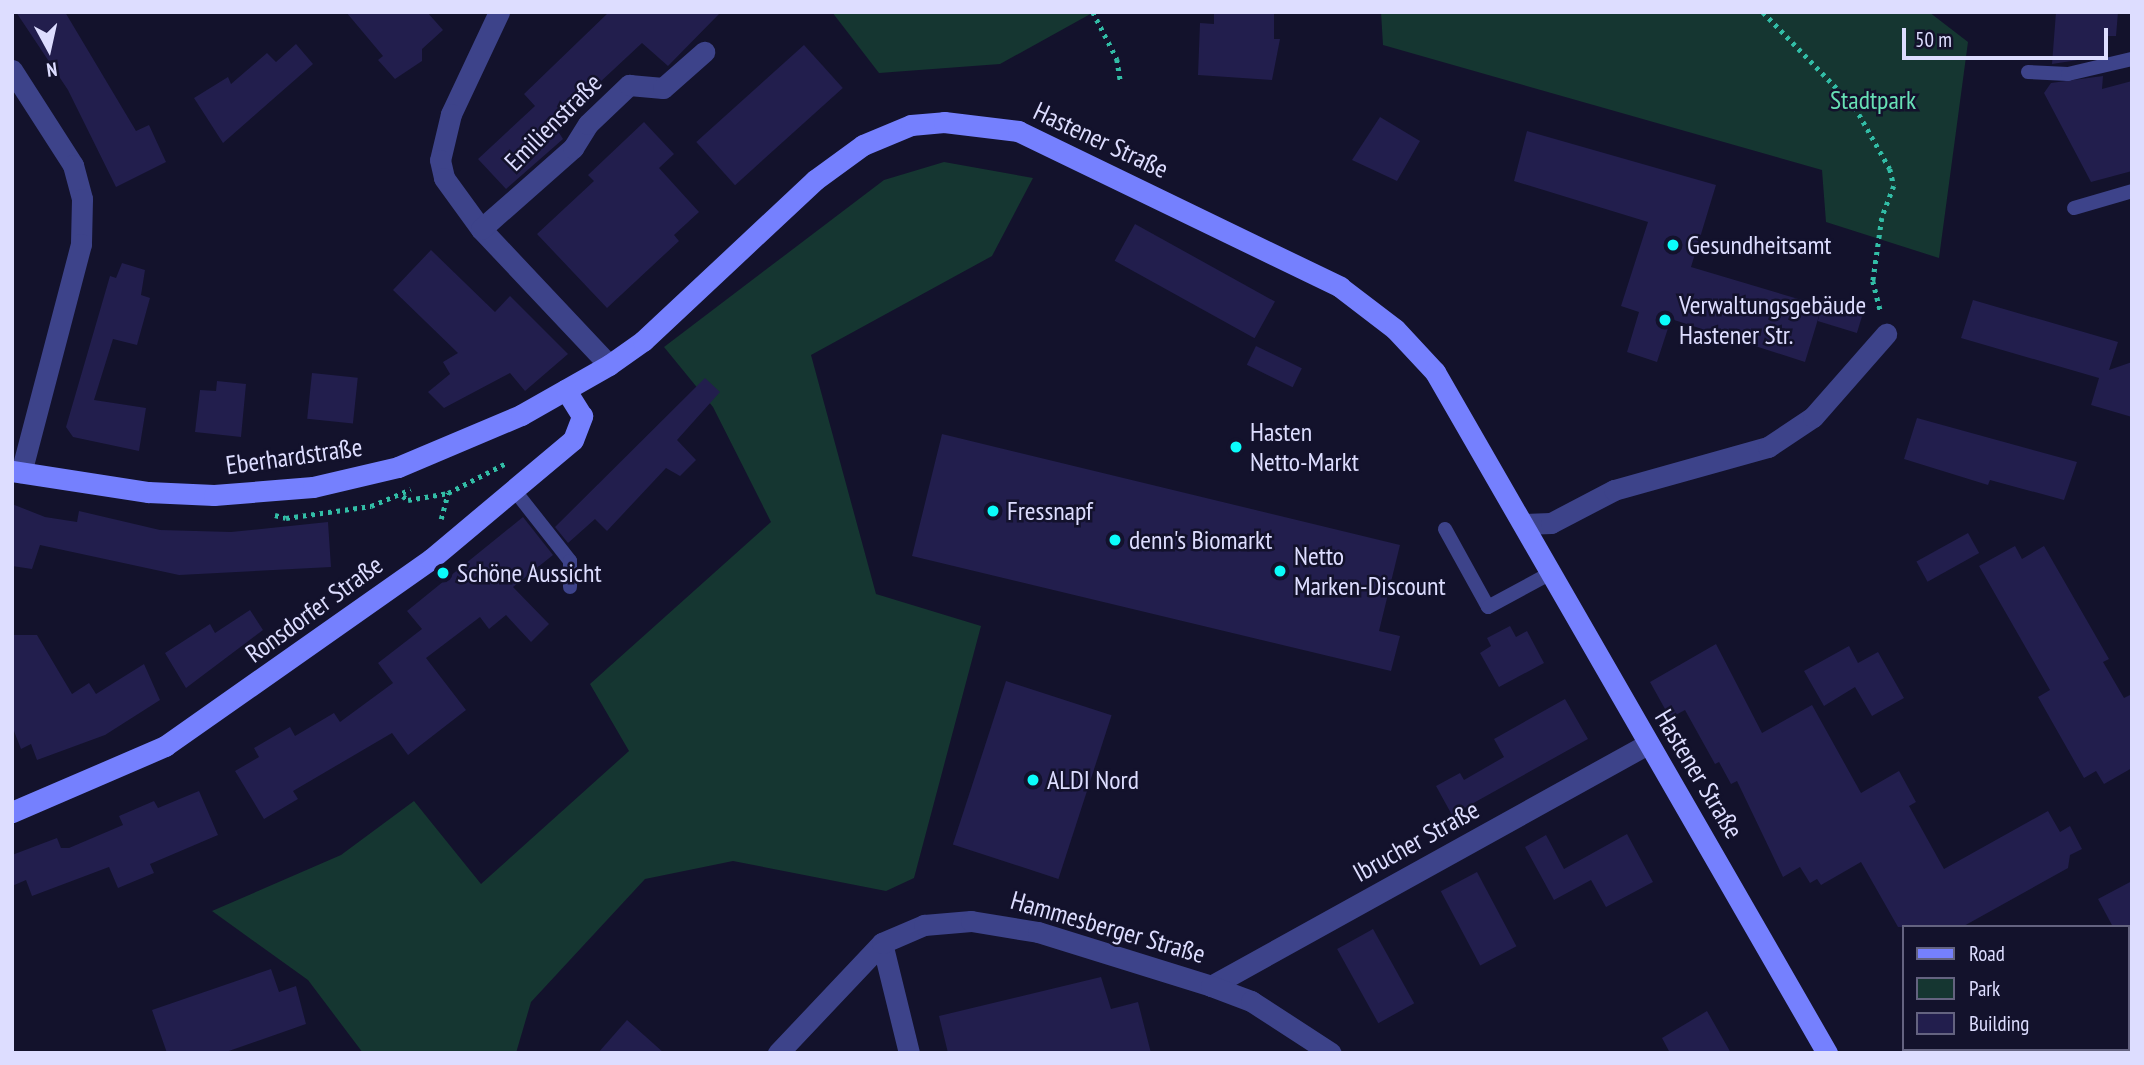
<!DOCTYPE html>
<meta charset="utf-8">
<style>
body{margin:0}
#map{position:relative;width:2144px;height:1065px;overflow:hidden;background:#13122c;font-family:"PT Sans Narrow",sans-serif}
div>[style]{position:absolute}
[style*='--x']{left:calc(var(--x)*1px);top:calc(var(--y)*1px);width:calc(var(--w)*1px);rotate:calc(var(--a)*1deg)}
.green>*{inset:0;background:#153631}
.building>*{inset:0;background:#221e4d;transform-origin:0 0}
.path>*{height:4.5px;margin-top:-2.25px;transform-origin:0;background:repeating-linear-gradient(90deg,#32bda6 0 3.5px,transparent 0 8.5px)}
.lane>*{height:14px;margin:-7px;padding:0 7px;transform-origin:7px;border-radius:7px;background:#3d438a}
.street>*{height:21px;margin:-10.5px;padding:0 10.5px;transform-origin:10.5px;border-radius:10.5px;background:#3d438a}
.secondary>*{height:21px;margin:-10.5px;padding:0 10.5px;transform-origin:10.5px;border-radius:10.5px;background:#7580fe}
.dots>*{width:19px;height:19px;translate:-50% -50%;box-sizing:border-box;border:4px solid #13122c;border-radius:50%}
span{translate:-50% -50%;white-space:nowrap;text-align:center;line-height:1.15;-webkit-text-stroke:5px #13122c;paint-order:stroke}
.park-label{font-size:26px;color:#67e0b5}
.street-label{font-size:26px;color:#ddf}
.poi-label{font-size:26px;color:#ddf}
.left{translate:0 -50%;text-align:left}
.frame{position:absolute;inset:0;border:14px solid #ddf;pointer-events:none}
.legend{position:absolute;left:1902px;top:925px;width:228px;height:126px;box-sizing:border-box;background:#13122c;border:2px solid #646380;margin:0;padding:9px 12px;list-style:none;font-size:21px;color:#ddf}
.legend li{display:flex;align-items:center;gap:14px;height:35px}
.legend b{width:35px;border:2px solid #646380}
.north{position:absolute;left:14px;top:14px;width:70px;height:70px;-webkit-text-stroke:5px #13122c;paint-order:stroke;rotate:172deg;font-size:19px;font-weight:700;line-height:28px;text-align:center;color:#ddf}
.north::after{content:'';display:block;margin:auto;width:24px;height:32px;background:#ddf;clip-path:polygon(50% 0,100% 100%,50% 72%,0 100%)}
.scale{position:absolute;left:1902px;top:28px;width:206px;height:32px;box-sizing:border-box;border:4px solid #ddf;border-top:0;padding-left:9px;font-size:21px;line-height:24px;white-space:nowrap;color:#ddf;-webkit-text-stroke:5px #13122c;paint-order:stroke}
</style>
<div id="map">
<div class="green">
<div style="clip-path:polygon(832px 12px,1094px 12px,1000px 64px,879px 73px)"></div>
<div style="clip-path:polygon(1381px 12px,1929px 12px,1968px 42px,1939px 258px,1826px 222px,1822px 170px,1383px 45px)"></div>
<div style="clip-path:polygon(944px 162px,1033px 178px,992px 256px,811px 355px,876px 594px,981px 626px,914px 878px,886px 891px,733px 861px,645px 879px,531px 1002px,516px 1053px,363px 1053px,308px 980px,212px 911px,341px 855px,414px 801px,481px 884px,629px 751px,590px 684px,771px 522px,713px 407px,664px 347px,884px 180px)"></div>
</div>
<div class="building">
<div style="clip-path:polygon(16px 12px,65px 12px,136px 131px,149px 125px,166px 162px,116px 187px,68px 90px)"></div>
<div style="clip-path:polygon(346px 12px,427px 12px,443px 30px,422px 49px,422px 61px,395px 79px,378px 60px,383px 56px)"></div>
<div style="clip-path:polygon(609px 12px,721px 12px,668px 66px,642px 43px,554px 125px,563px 139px,506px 189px,478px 159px,535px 106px,524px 94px)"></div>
<div style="clip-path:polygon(1214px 12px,1274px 12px,1274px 39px,1280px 39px,1272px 80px,1198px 75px,1200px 23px,1214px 24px)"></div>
<div style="clip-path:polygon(2056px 12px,2118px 12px,2116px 36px,2106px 36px,2104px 56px,2052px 64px)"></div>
<div style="clip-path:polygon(296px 44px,313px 64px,223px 143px,194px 98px,228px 77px,231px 84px,267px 53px,276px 62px)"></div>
<div style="left:804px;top:45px;width:58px;height:145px;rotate:48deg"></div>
<div style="clip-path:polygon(2103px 76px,2102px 89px,2132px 81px,2132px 171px,2091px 182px,2044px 93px,2051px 83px)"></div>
<div style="clip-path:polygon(1380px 117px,1420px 141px,1397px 181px,1352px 160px)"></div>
<div style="clip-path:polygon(644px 122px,674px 154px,659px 168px,699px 212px,674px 235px,679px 241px,607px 308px,537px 234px,594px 181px,588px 175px)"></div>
<div style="clip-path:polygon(1527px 131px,1716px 185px,1691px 267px,1822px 306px,1805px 362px,1671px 319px,1657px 362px,1627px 352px,1639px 312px,1621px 306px,1648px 222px,1514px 181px)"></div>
<div style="left:1135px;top:224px;width:160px;height:42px;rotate:29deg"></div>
<div style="clip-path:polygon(431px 250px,495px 312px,510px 296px,568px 354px,525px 391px,510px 373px,444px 408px,428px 392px,450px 374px,443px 362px,458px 353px,393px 290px)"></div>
<div style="clip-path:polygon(122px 263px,145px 270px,141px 295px,150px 298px,137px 345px,113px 339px,94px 400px,146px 408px,139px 451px,73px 437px,66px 427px,110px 276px,116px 278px)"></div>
<div style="left:1825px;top:297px;width:41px;height:25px;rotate:17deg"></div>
<div style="clip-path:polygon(1973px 300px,2118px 342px,2109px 370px,2132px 362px,2132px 417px,2091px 405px,2099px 378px,1961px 338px)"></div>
<div style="left:1256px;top:346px;width:51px;height:21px;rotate:26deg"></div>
<div style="left:312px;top:373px;width:46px;height:46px;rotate:6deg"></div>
<div style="clip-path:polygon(705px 378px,720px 392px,677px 440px,696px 460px,680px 476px,666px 468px,607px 531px,595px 519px,568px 543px,555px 527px)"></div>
<div style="clip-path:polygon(217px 381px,246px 384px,241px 437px,195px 432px,200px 390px,216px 391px)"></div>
<div style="clip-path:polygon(1917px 418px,2077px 462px,2064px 500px,1990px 480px,1988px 485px,1904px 459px)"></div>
<div style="clip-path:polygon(942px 434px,1400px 545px,1379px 631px,1400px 636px,1391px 671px,912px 556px)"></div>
<div style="clip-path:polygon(12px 504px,45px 517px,77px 522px,79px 511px,160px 530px,231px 532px,328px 522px,331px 567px,179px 575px,40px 545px,32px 569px,12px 566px)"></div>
<div style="clip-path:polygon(523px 517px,553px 555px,513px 587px,549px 624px,531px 642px,506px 615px,489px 629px,480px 617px,426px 658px,466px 710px,408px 755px,392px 733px,293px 791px,298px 799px,264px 819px,235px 771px,259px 757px,254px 748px,290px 727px,295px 736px,334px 713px,340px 722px,393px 683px,378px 663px,422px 629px,407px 611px)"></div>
<div style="left:1968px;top:533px;width:23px;height:59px;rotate:61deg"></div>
<div style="clip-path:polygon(2015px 546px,2022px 559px,2044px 546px,2109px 659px,2103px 662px,2124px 698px,2132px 694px,2132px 768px,2104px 784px,2096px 771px,2084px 778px,2038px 697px,2050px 690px,1979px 566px)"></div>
<div style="clip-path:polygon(250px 610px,263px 630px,186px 688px,165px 653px,210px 624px,215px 633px)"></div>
<div style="clip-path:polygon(1510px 626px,1516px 637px,1527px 631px,1544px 663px,1499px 687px,1480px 653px,1491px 646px,1487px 638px)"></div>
<div style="clip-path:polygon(12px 635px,37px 635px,72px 694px,89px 683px,96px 694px,144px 664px,160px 700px,105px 735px,37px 760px,31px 744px,21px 749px,12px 726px)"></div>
<div style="clip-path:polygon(1716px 644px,1762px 733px,1812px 705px,1861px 793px,1899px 771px,1916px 802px,1909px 806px,1944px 869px,2048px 811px,2060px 832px,2070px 826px,2082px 849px,2070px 855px,2068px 868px,1962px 927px,1898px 927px,1861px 862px,1821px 885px,1817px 879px,1810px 883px,1800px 867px,1783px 877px,1737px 781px,1731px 784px,1719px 762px,1715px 764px,1685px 710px,1670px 718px,1650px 682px)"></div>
<div style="clip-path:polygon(1849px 646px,1858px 663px,1878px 652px,1904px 698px,1872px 716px,1855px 687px,1824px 706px,1804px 671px)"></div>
<div style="left:1006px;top:681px;width:111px;height:172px;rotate:18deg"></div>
<div style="clip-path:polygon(1565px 699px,1588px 739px,1452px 815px,1436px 786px,1460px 773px,1464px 780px,1504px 757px,1494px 739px)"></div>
<div style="clip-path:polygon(199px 791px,218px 835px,150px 864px,154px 873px,118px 888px,109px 867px,32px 896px,26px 880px,12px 886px,12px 855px,57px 838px,61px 848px,69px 848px,123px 825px,119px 816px,154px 801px,158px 808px)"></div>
<div style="clip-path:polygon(1627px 834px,1653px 882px,1606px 907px,1591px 880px,1554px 900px,1525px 847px,1546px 835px,1564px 869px)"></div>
<div style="left:1477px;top:872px;width:84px;height:41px;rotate:62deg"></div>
<div style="clip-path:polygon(2132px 881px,2132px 927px,2113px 927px,2098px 899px)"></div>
<div style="left:1373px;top:929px;width:85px;height:41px;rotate:61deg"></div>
<div style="clip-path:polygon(271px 969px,279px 992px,296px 986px,306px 1024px,223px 1053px,167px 1053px,152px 1010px)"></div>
<div style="clip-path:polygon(1101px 977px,1111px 1009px,1138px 1002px,1151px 1053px,948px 1053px,939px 1016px)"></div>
<div style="clip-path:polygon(1707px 1011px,1731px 1053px,1670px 1053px,1662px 1038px)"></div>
<div style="clip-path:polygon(627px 1020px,664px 1053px,598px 1053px)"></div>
</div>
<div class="path">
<div style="--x:1093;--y:12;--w:53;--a:62.9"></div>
<div style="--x:1117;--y:59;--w:25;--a:81"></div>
<div style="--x:1763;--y:12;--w:132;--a:45.9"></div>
<div style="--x:1855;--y:107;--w:71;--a:60.6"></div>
<div style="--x:1890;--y:169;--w:17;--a:77"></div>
<div style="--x:1894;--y:186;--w:34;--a:111"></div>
<div style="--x:1882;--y:218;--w:64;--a:98.1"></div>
<div style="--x:1873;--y:281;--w:33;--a:76"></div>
<div style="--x:403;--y:496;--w:6;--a:39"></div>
<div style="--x:408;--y:500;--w:41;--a:-9.9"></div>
<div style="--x:275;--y:515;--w:11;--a:15"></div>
<div style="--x:286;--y:518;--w:86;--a:-8"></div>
<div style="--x:371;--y:506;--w:43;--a:-23"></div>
<div style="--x:441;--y:519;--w:27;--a:-75"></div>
<div style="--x:448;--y:493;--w:65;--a:-27.3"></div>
</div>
<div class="lane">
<div style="--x:2028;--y:72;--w:40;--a:2.9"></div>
<div style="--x:2068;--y:74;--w:66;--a:-13.2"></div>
<div style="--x:2074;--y:208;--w:60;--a:-16.3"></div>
<div style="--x:515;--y:491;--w:89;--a:51.8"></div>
<div style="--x:570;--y:561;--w:26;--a:90"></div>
<div style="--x:1445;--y:529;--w:89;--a:61.1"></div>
<div style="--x:1488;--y:607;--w:72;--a:-28.4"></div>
</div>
<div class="street">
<div style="--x:499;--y:12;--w:113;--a:115.2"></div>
<div style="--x:451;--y:114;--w:47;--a:103.4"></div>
<div style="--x:440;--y:160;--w:18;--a:77"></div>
<div style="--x:444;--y:178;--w:63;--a:54"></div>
<div style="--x:481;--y:229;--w:187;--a:46.7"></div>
<div style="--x:12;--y:70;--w:113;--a:57.3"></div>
<div style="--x:73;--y:165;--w:35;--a:75"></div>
<div style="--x:82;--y:199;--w:45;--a:91.3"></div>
<div style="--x:81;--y:244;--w:236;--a:104.7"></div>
<div style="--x:481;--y:229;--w:123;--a:-41.4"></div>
<div style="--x:573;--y:148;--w:28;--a:-58"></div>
<div style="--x:588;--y:124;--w:57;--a:-43.6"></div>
<div style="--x:629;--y:85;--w:34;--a:5"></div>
<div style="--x:663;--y:88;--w:55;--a:-41.3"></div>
<div style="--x:1524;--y:524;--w:27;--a:-2"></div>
<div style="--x:1551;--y:523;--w:71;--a:-27.6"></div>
<div style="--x:1614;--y:490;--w:160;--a:-15.6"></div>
<div style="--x:1768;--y:447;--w:54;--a:-33.7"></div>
<div style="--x:1813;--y:417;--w:111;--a:-48.7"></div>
<div style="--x:882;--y:943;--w:113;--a:76.2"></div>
<div style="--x:1211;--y:986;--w:500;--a:-29"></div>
<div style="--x:778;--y:1053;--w:151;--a:-46.6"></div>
<div style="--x:882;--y:943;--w:46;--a:-23.2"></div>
<div style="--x:924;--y:925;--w:47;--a:-4.9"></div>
<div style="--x:971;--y:921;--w:68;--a:9.3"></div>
<div style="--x:1038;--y:932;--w:181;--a:17.3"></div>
<div style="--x:1211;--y:986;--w:43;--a:20.6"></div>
<div style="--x:1251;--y:1001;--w:95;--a:33"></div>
</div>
<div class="secondary">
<div style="--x:12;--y:471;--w:138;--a:8.8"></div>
<div style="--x:148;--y:492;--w:66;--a:2.6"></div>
<div style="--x:214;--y:495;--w:99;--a:-4.6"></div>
<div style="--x:313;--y:487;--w:87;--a:-13.2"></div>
<div style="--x:398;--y:467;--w:134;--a:-22.9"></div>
<div style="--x:521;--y:415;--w:101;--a:-29.6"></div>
<div style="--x:609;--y:365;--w:42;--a:-35.2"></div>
<div style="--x:643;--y:341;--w:236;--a:-43.1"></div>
<div style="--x:815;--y:180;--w:59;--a:-36.1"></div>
<div style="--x:863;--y:145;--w:52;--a:-22.6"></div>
<div style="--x:911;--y:125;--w:33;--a:-5"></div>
<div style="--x:944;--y:122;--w:75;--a:6.9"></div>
<div style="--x:1018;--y:131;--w:358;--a:25.8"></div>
<div style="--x:1340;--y:287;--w:69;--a:37.4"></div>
<div style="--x:1395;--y:329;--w:59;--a:47.1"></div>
<div style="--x:1435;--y:372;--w:786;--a:60.07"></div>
<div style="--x:12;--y:812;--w:167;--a:-23.3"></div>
<div style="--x:165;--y:746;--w:325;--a:-35.1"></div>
<div style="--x:431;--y:559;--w:185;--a:-40"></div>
<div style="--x:573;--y:440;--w:26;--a:-69"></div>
<div style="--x:582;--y:416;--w:31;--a:-122"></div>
</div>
<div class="dots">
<div style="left:1673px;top:245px;background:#0bfdfb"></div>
<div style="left:1665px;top:320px;background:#0bfdfb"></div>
<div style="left:1236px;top:447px;background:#0bfdfb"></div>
<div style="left:993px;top:511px;background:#0bfdfb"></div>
<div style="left:1115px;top:540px;background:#0bfdfb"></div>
<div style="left:1280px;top:571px;background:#0bfdfb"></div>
<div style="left:443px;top:573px;background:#0bfdfb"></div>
<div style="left:1033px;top:780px;background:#0bfdfb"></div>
</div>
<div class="park-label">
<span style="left:1873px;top:100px">Stadtpark</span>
</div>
<div class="street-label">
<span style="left:553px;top:122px;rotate:-45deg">Emilienstraße</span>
<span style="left:1101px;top:140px;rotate:25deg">Hastener Straße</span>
<span style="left:294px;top:456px;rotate:-8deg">Eberhardstraße</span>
<span style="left:314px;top:609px;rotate:-36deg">Ronsdorfer Straße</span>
<span style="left:1699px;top:774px;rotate:59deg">Hastener Straße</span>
<span style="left:1416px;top:841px;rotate:-29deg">Ibrucher Straße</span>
<span style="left:1108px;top:927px;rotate:16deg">Hammesberger Straße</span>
</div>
<div class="poi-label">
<span class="left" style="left:1687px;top:245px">Gesundheitsamt</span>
<span class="left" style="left:1679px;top:320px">Verwaltungsgebäude<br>Hastener Str.</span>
<span class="left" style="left:1250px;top:447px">Hasten<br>Netto-Markt</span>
<span class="left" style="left:1007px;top:511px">Fressnapf</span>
<span class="left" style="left:1129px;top:540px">denn's Biomarkt</span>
<span class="left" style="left:1294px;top:571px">Netto<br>Marken-Discount</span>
<span class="left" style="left:457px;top:573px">Schöne Aussicht</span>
<span class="left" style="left:1047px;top:780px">ALDI Nord</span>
</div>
<div class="frame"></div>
<ul class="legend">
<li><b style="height:9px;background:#7580fe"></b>Road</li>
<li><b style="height:19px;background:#153631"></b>Park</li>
<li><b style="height:19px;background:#221e4d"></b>Building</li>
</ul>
<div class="north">N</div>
<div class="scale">50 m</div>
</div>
